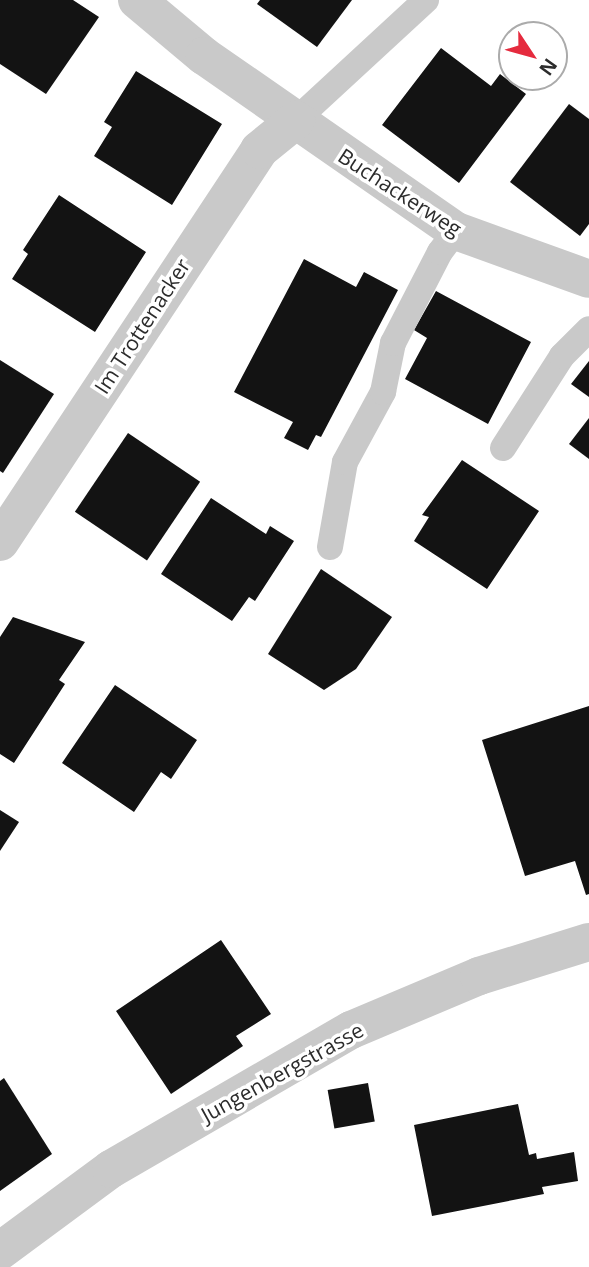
<!DOCTYPE html>
<style>
body{margin:0}
#map{position:relative;width:589px;height:1267px;overflow:hidden;background:#fff;font-family:"Open Sans",sans-serif}
div>[style]{position:absolute}
[style*='--x']{left:calc(var(--x)*1px);top:calc(var(--y)*1px);width:calc(var(--w)*1px);rotate:calc(var(--a)*1deg)}
.building>*{inset:0;background:#131313;transform-origin:0 0}
.lane>*{height:26px;margin:-13px;padding:0 13px;transform-origin:13px;border-radius:13px;background:#c9c9c9}
.street>*{height:38px;margin:-19px;padding:0 19px;transform-origin:19px;border-radius:19px;background:#c9c9c9}
span{translate:-50% -50%;white-space:nowrap;text-align:center;line-height:1.15;-webkit-text-stroke:7px #fff;paint-order:stroke}
.street-label{font-size:21px;color:#2c2c2c}
.north{position:absolute;left:498px;top:21px;width:70px;height:70px;box-sizing:border-box;background:#fff;border:2px solid #ababab;border-radius:50%;rotate:126deg;font-size:19px;font-weight:700;line-height:28px;text-align:center;color:#2c2c2c}
.north::after{content:'';display:block;margin:auto;width:24px;height:32px;background:#e52b3e;clip-path:polygon(50% 0,100% 100%,50% 72%,0 100%)}
</style>
<div id="map">
<div class="building">
<div style="clip-path:polygon(0 0,73px 0,99px 17px,46px 94px,0 64px)"></div>
<div style="clip-path:polygon(260px 0,352px 0,317px 47px,257px 4px)"></div>
<div style="clip-path:polygon(441px 48px,491px 86px,500px 74px,526px 94px,459px 183px,382px 125px)"></div>
<div style="clip-path:polygon(136px 71px,222px 124px,172px 205px,94px 156px,112px 127px,104px 122px)"></div>
<div style="clip-path:polygon(569px 104px,589px 119px,589px 224px,580px 236px,510px 182px)"></div>
<div style="clip-path:polygon(59px 195px,146px 252px,95px 332px,12px 279px,28px 254px,23px 250px)"></div>
<div style="clip-path:polygon(304px 259px,356px 287px,364px 272px,398px 290px,321px 437px,316px 435px,308px 450px,284px 438px,293px 422px,234px 392px)"></div>
<div style="clip-path:polygon(436px 291px,531px 342px,488px 424px,405px 379px,427px 338px,414px 330px)"></div>
<div style="clip-path:polygon(0 360px,54px 394px,3px 473px,0 471px)"></div>
<div style="clip-path:polygon(589px 361px,589px 397px,571px 384px)"></div>
<div style="clip-path:polygon(589px 418px,589px 459px,569px 444px)"></div>
<div style="left:128px;top:433px;width:87px;height:95px;rotate:34deg"></div>
<div style="clip-path:polygon(462px 460px,539px 511px,487px 589px,414px 541px,429px 517px,422px 515px)"></div>
<div style="clip-path:polygon(211px 498px,266px 534px,270px 526px,294px 541px,255px 601px,249px 597px,232px 621px,161px 574px)"></div>
<div style="clip-path:polygon(321px 569px,392px 617px,356px 669px,324px 690px,268px 654px)"></div>
<div style="clip-path:polygon(13px 617px,85px 642px,59px 680px,65px 684px,14px 763px,0 754px,0 637px)"></div>
<div style="clip-path:polygon(115px 685px,197px 740px,171px 779px,161px 772px,134px 812px,62px 763px)"></div>
<div style="clip-path:polygon(589px 706px,589px 894px,586px 895px,575px 861px,525px 876px,482px 740px)"></div>
<div style="clip-path:polygon(0 810px,19px 822px,0 851px)"></div>
<div style="clip-path:polygon(221px 940px,271px 1014px,236px 1036px,243px 1046px,171px 1094px,116px 1011px)"></div>
<div style="clip-path:polygon(4px 1078px,52px 1154px,0 1191px,0 1081px)"></div>
<div style="left:368px;top:1083px;width:39px;height:41px;rotate:80deg"></div>
<div style="clip-path:polygon(518px 1104px,529px 1155px,536px 1153px,537px 1159px,574px 1152px,578px 1181px,542px 1187px,544px 1194px,432px 1216px,414px 1125px)"></div>
</div>
<div class="lane">
<div style="--x:296;--y:120;--w:177;--a:-42.7"></div>
<div style="--x:503;--y:448;--w:109;--a:-57.3"></div>
<div style="--x:562;--y:356;--w:38;--a:-45"></div>
<div style="--x:330;--y:547;--w:86;--a:-80"></div>
<div style="--x:345;--y:462;--w:80;--a:-61.5"></div>
<div style="--x:383;--y:392;--w:50;--a:-78.5"></div>
<div style="--x:393;--y:343;--w:102;--a:-62.7"></div>
<div style="--x:440;--y:252;--w:26;--a:-53"></div>
</div>
<div class="street">
<div style="--x:137;--y:0;--w:87;--a:39.9"></div>
<div style="--x:204;--y:56;--w:307;--a:34.8"></div>
<div style="--x:456;--y:231;--w:141;--a:19.8"></div>
<div style="--x:0;--y:542;--w:470;--a:-56.5"></div>
<div style="--x:259;--y:150;--w:48;--a:-39"></div>
<div style="--x:0;--y:1251;--w:138;--a:-36.5"></div>
<div style="--x:111;--y:1169;--w:277;--a:-30.1"></div>
<div style="--x:351;--y:1030;--w:139;--a:-22.9"></div>
<div style="--x:479;--y:976;--w:115;--a:-17.2"></div>
</div>
<div class="street-label">
<span style="left:400px;top:192px;rotate:33deg">Buchackerweg</span>
<span style="left:142px;top:326px;rotate:-57deg">Im Trottenacker</span>
<span style="left:282px;top:1072px;rotate:-29deg">Jungenbergstrasse</span>
</div>
<div class="north">N</div>
</div>
